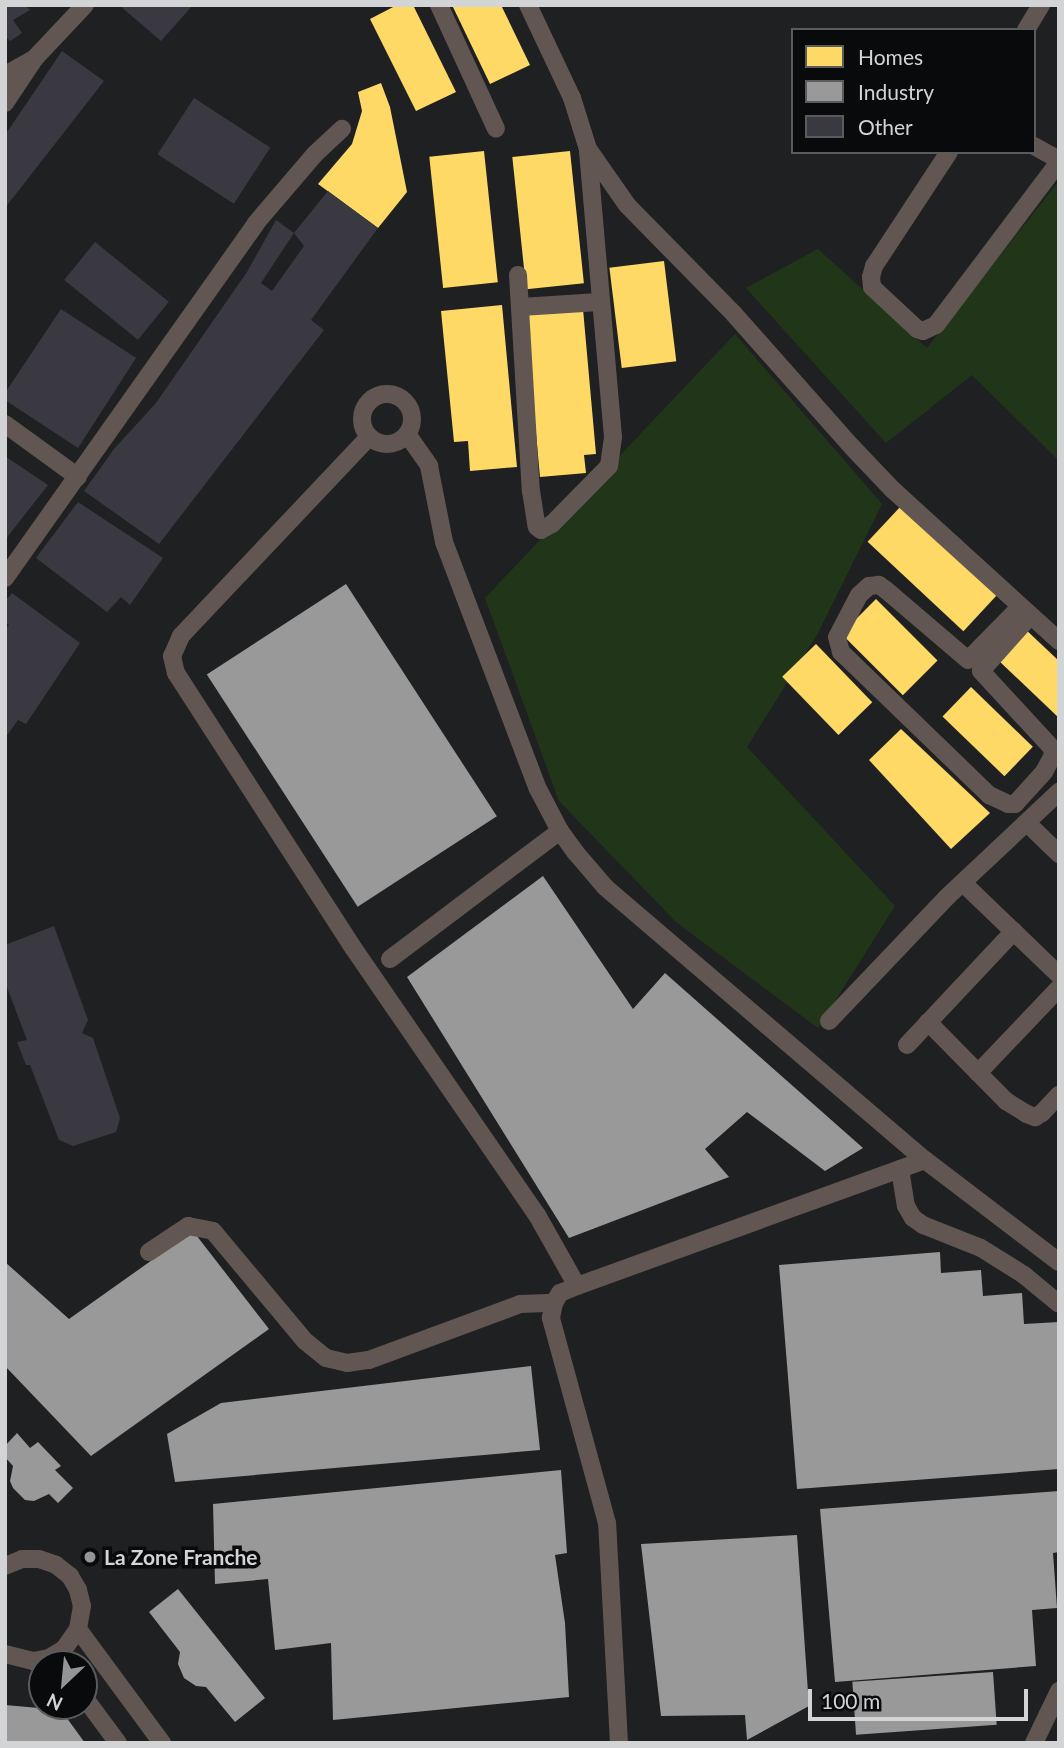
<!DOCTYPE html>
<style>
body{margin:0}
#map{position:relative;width:1064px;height:1748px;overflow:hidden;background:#1f2022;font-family:Lato,sans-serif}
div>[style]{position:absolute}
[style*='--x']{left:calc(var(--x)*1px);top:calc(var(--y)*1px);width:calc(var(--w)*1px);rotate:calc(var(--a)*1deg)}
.green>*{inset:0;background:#213619}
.homes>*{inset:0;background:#ffd966;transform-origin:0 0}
.industry>*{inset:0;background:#999;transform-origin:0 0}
.building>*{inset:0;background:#3a3942;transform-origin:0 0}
.minor>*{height:18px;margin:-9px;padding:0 9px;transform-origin:9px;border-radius:9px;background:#625652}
.minor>.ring{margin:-9px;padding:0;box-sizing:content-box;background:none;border:18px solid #625652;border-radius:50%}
.dots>*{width:19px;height:19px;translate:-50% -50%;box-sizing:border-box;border:4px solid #090a0b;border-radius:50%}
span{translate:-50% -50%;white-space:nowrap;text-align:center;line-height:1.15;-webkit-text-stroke:7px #090a0b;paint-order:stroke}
.poi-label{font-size:21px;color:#d2d4d6;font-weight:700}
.left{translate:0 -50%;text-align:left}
.frame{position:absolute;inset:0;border:7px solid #d2d4d6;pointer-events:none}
.legend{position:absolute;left:791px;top:28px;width:245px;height:126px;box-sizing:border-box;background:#090a0b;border:2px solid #595b5c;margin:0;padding:9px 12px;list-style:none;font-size:21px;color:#d2d4d6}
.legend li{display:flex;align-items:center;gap:14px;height:35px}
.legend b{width:35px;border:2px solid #595b5c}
.north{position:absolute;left:28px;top:1650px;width:70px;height:70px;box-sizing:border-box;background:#090a0b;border:2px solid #595b5c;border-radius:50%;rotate:206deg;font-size:19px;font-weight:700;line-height:28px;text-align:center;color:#d2d4d6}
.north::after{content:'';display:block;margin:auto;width:24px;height:32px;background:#939597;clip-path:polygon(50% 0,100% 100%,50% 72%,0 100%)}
.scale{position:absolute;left:808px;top:1689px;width:220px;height:32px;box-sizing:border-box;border:4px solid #d2d4d6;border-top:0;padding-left:9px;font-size:21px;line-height:24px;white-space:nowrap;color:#d2d4d6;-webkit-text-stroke:5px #090a0b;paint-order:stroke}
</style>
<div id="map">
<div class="green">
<div style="clip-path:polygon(1059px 181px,1059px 461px,972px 375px,886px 443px,746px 288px,818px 249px,927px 348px)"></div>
<div style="clip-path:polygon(735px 334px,882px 504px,818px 633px,747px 747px,895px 906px,818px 1028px,676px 922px,559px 801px,485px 598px)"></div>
</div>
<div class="homes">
<div style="clip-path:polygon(397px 5px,413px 5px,456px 92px,416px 111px,370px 19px)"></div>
<div style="clip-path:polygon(452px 5px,501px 5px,530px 65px,490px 84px)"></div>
<div style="clip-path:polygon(381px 83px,390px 107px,407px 192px,378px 228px,318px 184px,352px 144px,362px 111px,358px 92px)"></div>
<div style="left:484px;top:151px;width:132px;height:55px;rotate:84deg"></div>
<div style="left:570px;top:151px;width:133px;height:58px;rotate:84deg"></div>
<div style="left:664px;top:261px;width:101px;height:55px;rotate:83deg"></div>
<div style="clip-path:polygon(502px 305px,517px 467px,470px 471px,468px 441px,454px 442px,441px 311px)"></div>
<div style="clip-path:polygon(583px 309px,596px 454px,584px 455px,586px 473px,540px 477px,525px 314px)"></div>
<div style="left:901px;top:506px;width:131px;height:49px;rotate:43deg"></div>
<div style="left:876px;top:599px;width:87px;height:49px;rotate:45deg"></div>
<div style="clip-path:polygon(1023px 627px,1059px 661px,1059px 718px,998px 660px)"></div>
<div style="left:816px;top:644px;width:81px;height:47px;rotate:46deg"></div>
<div style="left:971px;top:687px;width:86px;height:41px;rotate:44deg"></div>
<div style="clip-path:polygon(901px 729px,990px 813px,951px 849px,869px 760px)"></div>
</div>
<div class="industry">
<div style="left:346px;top:584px;width:277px;height:166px;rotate:57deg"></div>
<div style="clip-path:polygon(543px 876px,633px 1009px,665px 973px,863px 1148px,825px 1171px,747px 1112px,705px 1149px,729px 1177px,569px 1238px,407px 977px)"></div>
<div style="clip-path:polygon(193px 1231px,269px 1329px,91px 1456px,5px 1366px,5px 1262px,69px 1319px)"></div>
<div style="clip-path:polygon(940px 1252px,941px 1273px,981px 1270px,983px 1296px,1022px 1293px,1024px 1324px,1059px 1322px,1059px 1469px,797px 1489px,779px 1265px)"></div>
<div style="clip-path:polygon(531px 1366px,540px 1450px,175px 1482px,167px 1434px,221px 1403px)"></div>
<div style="clip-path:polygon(17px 1433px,30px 1448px,38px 1442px,61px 1466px,55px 1470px,73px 1488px,58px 1503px,49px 1494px,34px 1501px,25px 1500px,13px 1488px,10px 1481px,13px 1466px,5px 1457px,5px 1446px)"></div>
<div style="clip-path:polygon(561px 1470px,567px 1553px,555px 1555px,565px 1623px,569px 1697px,333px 1720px,331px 1643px,275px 1650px,268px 1579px,215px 1584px,213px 1504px)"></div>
<div style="clip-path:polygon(1059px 1491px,1059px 1552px,1053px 1553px,1057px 1608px,1032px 1610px,1036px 1666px,835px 1682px,820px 1509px)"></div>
<div style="clip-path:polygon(797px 1535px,809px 1706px,747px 1740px,745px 1715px,661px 1716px,641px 1544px)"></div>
<div style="clip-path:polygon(178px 1589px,265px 1698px,235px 1722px,206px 1687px,196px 1686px,184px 1678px,178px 1664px,180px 1652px,149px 1612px)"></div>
<div style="left:993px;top:1672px;width:53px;height:141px;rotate:86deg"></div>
<div style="clip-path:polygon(5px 1705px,61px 1710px,85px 1743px,5px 1743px)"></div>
</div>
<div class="building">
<div style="clip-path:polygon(5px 5px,25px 5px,30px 10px,13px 20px,22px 33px,10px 41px,5px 36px)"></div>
<div style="clip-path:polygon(119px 5px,193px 5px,161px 41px)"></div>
<div style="clip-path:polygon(62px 51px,104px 81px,5px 208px,5px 135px)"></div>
<div style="left:194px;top:98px;width:91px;height:67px;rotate:33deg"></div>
<div style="clip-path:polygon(328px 191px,378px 228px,311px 320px,324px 330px,159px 544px,84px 491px,114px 449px,156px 403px,247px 272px,276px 220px,294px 233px,261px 283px,272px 291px,304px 246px,294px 233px)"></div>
<div style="left:95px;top:242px;width:95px;height:49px;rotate:39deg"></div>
<div style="clip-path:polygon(61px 309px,136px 358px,78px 448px,5px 400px,5px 393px)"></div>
<div style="clip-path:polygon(5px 456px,48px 485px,5px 540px)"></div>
<div style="clip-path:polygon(78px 502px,163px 558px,130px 605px,121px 597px,107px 612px,36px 558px)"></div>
<div style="clip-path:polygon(12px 593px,80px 643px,26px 724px,18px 720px,5px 738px,5px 630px,9px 625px,5px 622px,5px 601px)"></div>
<div style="clip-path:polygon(54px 926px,88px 1020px,82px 1033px,93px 1038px,120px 1118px,116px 1132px,73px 1146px,59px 1140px,30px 1065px,26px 1065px,17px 1042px,27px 1040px,5px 982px,5px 945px)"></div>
</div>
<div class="minor">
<div style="--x:439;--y:5;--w:136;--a:65.3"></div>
<div style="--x:1026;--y:30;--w:29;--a:-59"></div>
<div style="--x:5;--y:75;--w:31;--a:-29"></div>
<div style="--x:5;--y:103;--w:54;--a:-56.3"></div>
<div style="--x:35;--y:58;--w:73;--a:-46.7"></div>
<div style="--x:1034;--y:146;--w:29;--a:29"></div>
<div style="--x:588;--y:149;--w:68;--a:55.1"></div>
<div style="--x:627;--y:205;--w:151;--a:45.5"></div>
<div style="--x:733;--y:313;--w:179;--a:48.4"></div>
<div style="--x:852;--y:447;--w:58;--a:46.4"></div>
<div style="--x:892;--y:489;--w:226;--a:42.3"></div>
<div style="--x:949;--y:152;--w:136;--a:123.3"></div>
<div style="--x:874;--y:266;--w:11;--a:105"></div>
<div style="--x:871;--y:277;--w:10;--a:84"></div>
<div style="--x:872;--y:287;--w:62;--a:43"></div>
<div style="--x:917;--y:329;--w:6;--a:18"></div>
<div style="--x:923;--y:331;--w:14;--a:-25"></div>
<div style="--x:936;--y:325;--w:204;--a:-53"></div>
<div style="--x:518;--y:275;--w:216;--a:86.6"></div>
<div style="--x:531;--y:491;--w:36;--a:81"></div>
<div style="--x:537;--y:527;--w:5;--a:37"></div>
<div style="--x:541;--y:530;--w:13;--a:-29"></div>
<div style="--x:552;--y:524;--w:81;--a:-45.5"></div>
<div style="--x:609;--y:466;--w:29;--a:-82"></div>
<div style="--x:613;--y:437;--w:289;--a:-95"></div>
<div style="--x:588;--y:149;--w:53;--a:-107.4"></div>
<div style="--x:572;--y:98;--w:103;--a:-115.3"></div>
<div style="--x:521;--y:307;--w:78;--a:-3.7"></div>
<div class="ring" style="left:362px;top:394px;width:32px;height:32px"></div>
<div style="--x:5;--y:424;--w:90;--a:36"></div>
<div style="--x:407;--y:434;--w:39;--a:55"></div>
<div style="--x:429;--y:466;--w:77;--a:78.8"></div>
<div style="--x:444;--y:542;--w:264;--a:69.2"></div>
<div style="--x:538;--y:789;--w:47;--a:62.4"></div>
<div style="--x:560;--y:831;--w:27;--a:54"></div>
<div style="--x:576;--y:853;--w:45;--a:49.5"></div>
<div style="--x:605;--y:887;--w:421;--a:40.5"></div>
<div style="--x:925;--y:1160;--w:168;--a:37.3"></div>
<div style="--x:369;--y:437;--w:274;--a:133.4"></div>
<div style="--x:181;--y:636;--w:22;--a:114"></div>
<div style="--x:172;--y:656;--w:17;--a:77"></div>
<div style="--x:176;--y:673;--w:328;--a:57.2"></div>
<div style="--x:354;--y:949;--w:323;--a:55.5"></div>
<div style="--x:537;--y:1215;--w:81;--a:60.6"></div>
<div style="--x:5;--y:578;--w:435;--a:-54.7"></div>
<div style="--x:256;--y:223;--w:91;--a:-49.5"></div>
<div style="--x:315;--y:154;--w:37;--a:-43"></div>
<div style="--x:1020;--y:607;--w:74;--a:134.5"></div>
<div style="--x:968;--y:660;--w:108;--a:-139.5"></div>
<div style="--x:886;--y:590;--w:9;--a:-144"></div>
<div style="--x:879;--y:585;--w:10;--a:174"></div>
<div style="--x:869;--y:586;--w:13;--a:138"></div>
<div style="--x:859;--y:595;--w:47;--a:117.6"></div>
<div style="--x:837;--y:637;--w:16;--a:75"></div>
<div style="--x:841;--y:652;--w:206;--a:44"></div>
<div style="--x:989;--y:795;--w:21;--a:25"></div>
<div style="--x:1008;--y:804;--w:7;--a:0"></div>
<div style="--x:1015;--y:804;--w:43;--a:-47.8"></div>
<div style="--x:1044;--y:772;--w:19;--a:-62"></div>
<div style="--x:1053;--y:755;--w:7;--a:-98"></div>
<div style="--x:1052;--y:748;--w:105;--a:-132.7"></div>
<div style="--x:981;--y:671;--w:74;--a:-48.3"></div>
<div style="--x:1027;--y:823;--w:45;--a:44.1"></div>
<div style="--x:963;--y:883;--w:133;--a:43.8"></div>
<div style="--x:390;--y:959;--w:213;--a:-37"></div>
<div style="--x:829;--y:1021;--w:171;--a:-46.4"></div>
<div style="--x:947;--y:897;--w:154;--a:-43.2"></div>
<div style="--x:928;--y:1022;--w:111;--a:45.4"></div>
<div style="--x:1006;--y:1101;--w:25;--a:32"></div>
<div style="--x:1027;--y:1114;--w:9;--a:21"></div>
<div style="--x:1035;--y:1117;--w:8;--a:-30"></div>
<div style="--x:1042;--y:1113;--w:25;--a:-47"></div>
<div style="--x:907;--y:1045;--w:156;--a:-46.8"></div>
<div style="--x:978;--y:1073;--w:117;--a:-46.4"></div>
<div style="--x:900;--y:1169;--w:37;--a:81"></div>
<div style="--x:906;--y:1206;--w:14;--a:60"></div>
<div style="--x:913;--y:1218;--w:12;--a:35"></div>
<div style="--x:923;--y:1225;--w:62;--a:21.6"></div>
<div style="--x:981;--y:1248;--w:51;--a:32.1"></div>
<div style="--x:1024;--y:1275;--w:45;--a:39.6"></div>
<div style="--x:149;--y:1252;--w:47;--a:-33.7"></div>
<div style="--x:188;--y:1226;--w:25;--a:11"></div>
<div style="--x:213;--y:1231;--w:143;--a:50.1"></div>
<div style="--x:305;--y:1341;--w:27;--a:39"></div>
<div style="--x:326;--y:1358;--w:22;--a:13"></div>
<div style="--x:347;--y:1363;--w:22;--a:-8"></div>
<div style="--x:369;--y:1360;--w:161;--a:-20.3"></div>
<div style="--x:520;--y:1304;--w:34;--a:-2"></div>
<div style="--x:5;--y:1566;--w:18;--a:-22"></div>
<div style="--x:22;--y:1559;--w:17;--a:0"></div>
<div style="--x:39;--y:1559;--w:18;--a:19"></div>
<div style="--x:56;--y:1565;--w:18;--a:38"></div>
<div style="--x:70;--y:1576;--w:16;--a:60"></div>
<div style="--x:78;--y:1590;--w:16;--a:76"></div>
<div style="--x:82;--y:1606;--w:23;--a:100"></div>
<div style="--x:78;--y:1629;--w:24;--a:125"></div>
<div style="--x:64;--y:1649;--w:17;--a:149"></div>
<div style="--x:49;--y:1658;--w:16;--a:169"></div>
<div style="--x:33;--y:1661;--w:29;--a:-166"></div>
<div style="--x:78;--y:1629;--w:142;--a:53.6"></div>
<div style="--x:84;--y:1697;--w:57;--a:53.5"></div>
<div style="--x:619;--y:1743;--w:220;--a:-93.1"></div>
<div style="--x:607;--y:1523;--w:213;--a:-105.3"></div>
<div style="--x:551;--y:1318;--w:15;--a:-79"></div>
<div style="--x:554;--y:1303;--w:12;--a:-59"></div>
<div style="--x:560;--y:1293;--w:18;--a:-22"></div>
<div style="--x:577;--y:1286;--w:370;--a:-19.9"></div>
<div style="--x:1034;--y:1743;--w:58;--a:-64.3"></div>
</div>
<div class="dots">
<div style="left:90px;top:1557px;background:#939597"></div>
</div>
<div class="poi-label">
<span class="left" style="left:104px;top:1557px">La Zone Franche</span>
</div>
<div class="frame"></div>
<ul class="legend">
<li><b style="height:19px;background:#ffd966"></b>Homes</li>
<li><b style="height:19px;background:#999"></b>Industry</li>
<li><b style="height:19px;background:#3a3942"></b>Other</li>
</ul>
<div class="north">N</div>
<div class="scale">100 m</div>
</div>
